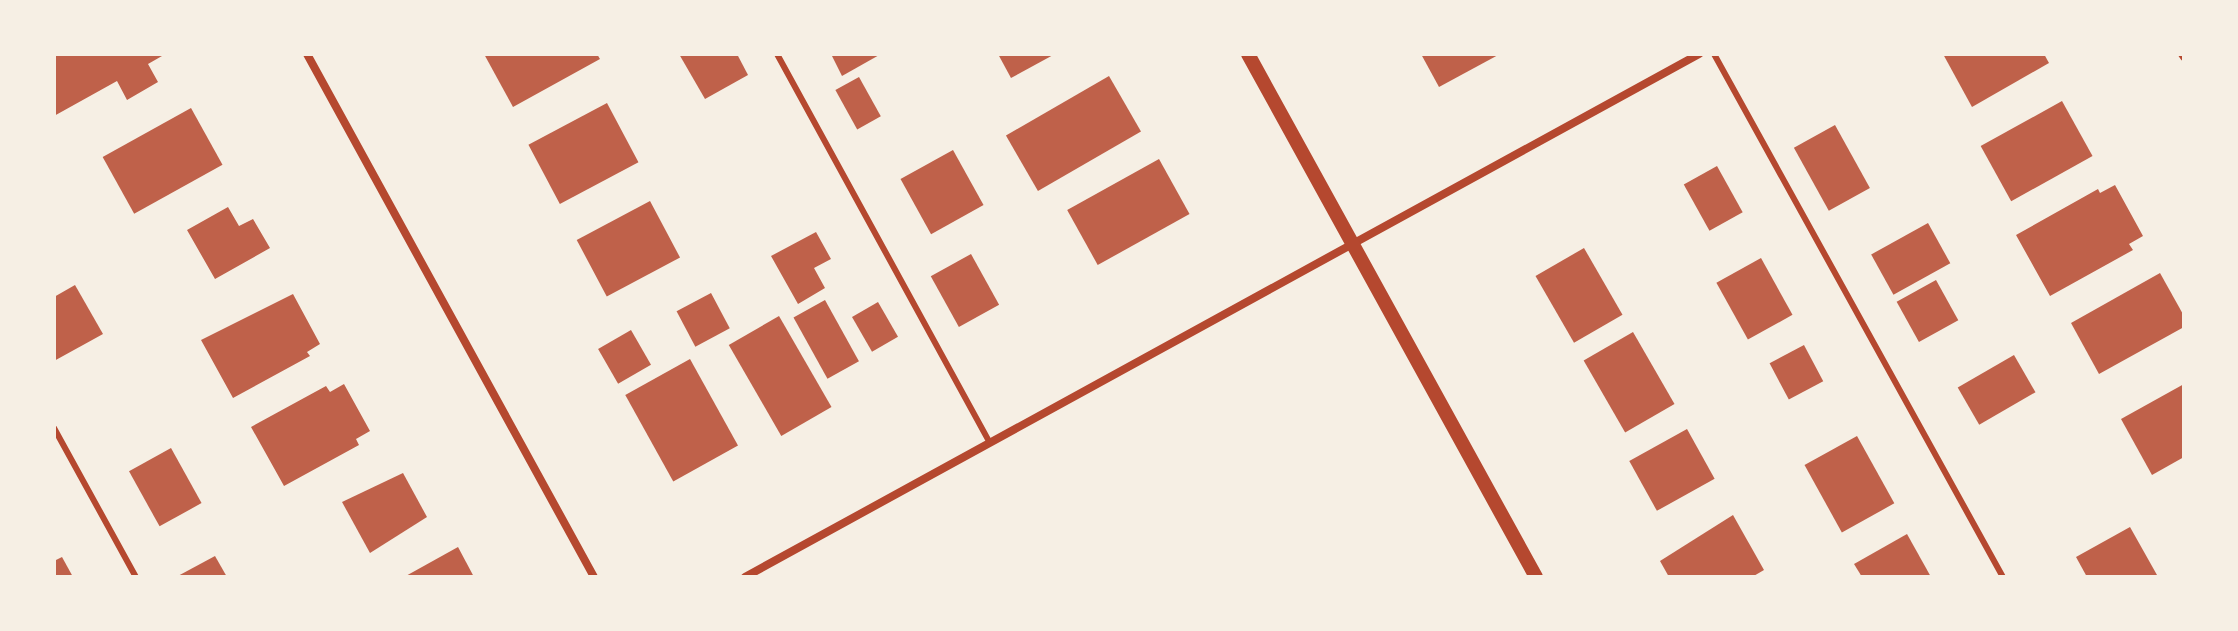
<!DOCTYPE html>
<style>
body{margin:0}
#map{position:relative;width:2238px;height:631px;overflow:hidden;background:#f6efe4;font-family:"Golos Text",sans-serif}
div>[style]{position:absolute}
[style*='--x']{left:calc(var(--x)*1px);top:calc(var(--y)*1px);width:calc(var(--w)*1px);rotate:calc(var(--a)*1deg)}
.building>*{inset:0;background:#bf614a;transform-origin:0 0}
.service>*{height:6px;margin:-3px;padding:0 3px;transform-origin:3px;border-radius:3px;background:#b5482f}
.minor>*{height:8px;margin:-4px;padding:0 4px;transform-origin:4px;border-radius:4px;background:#b5482f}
.tertiary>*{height:14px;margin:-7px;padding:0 7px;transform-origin:7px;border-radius:7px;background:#b5482f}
span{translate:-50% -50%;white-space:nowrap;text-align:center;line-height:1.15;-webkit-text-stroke:8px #f6efe4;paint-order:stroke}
.frame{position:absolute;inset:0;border:56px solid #f6efe4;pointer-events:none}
</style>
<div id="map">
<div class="building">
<div style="clip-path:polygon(54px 54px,161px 54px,162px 56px,148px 64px,158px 82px,127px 100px,117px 81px,54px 116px)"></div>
<div style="clip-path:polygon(484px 54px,597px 54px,600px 59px,513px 107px)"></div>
<div style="clip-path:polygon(679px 54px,737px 54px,748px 75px,705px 99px)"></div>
<div style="clip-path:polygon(831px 54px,881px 54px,842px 76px)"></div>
<div style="clip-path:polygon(998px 54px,1055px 54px,1011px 78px)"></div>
<div style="clip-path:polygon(1421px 54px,1500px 54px,1439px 87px)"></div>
<div style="clip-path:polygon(1943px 54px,2044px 54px,2049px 63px,1972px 107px)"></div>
<div style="left:1109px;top:76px;width:64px;height:119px;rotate:60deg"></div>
<div style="left:859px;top:77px;width:45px;height:27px;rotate:61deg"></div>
<div style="left:2062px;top:101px;width:63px;height:93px;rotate:61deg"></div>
<div style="left:607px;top:103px;width:67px;height:89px;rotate:62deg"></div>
<div style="left:191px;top:108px;width:65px;height:101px;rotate:61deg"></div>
<div style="left:1835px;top:125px;width:72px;height:47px;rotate:61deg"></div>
<div style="left:953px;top:150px;width:63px;height:60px;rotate:61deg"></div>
<div style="left:1159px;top:159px;width:63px;height:105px;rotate:61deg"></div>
<div style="left:1717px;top:166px;width:53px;height:38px;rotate:61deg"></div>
<div style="clip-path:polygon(2115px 185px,2143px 236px,2129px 244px,2133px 250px,2050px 296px,2016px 235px,2098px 189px,2100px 193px)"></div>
<div style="left:650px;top:201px;width:64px;height:83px;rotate:62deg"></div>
<div style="clip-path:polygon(228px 207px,239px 226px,253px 219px,270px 248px,215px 279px,187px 230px)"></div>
<div style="left:1928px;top:223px;width:46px;height:65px;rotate:61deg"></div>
<div style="clip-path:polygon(816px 232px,831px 259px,814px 268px,825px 288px,798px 304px,771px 256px)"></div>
<div style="left:1584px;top:248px;width:77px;height:56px;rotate:60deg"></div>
<div style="left:971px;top:254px;width:58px;height:46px;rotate:61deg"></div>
<div style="left:1761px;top:258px;width:65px;height:51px;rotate:61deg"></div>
<div style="clip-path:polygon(2160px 273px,2184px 316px,2184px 327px,2099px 374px,2071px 323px)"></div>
<div style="left:1936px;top:280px;width:46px;height:45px;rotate:61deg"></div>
<div style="clip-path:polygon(75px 285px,103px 334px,54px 361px,54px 297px)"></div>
<div style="left:711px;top:293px;width:40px;height:39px;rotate:62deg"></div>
<div style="clip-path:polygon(293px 294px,320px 344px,307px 352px,310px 356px,233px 398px,201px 340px)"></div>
<div style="left:825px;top:300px;width:70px;height:36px;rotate:61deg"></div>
<div style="left:878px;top:302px;width:40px;height:30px;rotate:60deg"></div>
<div style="left:779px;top:316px;width:105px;height:58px;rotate:60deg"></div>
<div style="left:631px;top:330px;width:40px;height:38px;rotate:60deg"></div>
<div style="left:1633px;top:332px;width:83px;height:57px;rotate:60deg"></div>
<div style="left:1804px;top:345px;width:41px;height:39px;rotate:62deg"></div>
<div style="left:2014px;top:355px;width:43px;height:65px;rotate:60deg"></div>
<div style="left:690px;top:359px;width:99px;height:74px;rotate:61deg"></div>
<div style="clip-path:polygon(344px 384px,370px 431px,356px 439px,359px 445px,284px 486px,251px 427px,326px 386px,330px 392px)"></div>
<div style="clip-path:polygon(2184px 384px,2184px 457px,2152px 475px,2121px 419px)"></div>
<div style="left:1687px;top:429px;width:57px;height:66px;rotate:61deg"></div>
<div style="left:1857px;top:436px;width:77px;height:60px;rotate:61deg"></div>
<div style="left:171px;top:448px;width:63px;height:48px;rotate:61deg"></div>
<div style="clip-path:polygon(403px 473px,427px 517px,370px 553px,342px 502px)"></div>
<div style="clip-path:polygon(1733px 515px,1764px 570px,1752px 577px,1669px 577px,1660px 561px)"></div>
<div style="clip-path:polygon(2130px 527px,2157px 575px,2087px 577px,2076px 557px)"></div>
<div style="clip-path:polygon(1907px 534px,1931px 577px,1862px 577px,1854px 564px)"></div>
<div style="clip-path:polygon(458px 547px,474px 577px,404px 577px)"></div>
<div style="clip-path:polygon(215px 556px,227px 577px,176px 577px)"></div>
<div style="clip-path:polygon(62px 557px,73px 577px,54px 577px,54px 561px)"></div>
</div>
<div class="service">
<div style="--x:777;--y:54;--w:439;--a:61.3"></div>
<div style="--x:1714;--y:54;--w:598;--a:61.08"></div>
<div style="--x:54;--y:428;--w:170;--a:61.2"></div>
</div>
<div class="minor">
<div style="--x:307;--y:54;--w:597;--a:61.24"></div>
<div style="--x:2182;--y:54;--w:4;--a:56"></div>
<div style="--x:745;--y:577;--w:1088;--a:-28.73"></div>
</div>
<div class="tertiary">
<div style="--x:1248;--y:54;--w:597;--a:61.16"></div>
</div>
<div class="frame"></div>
</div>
